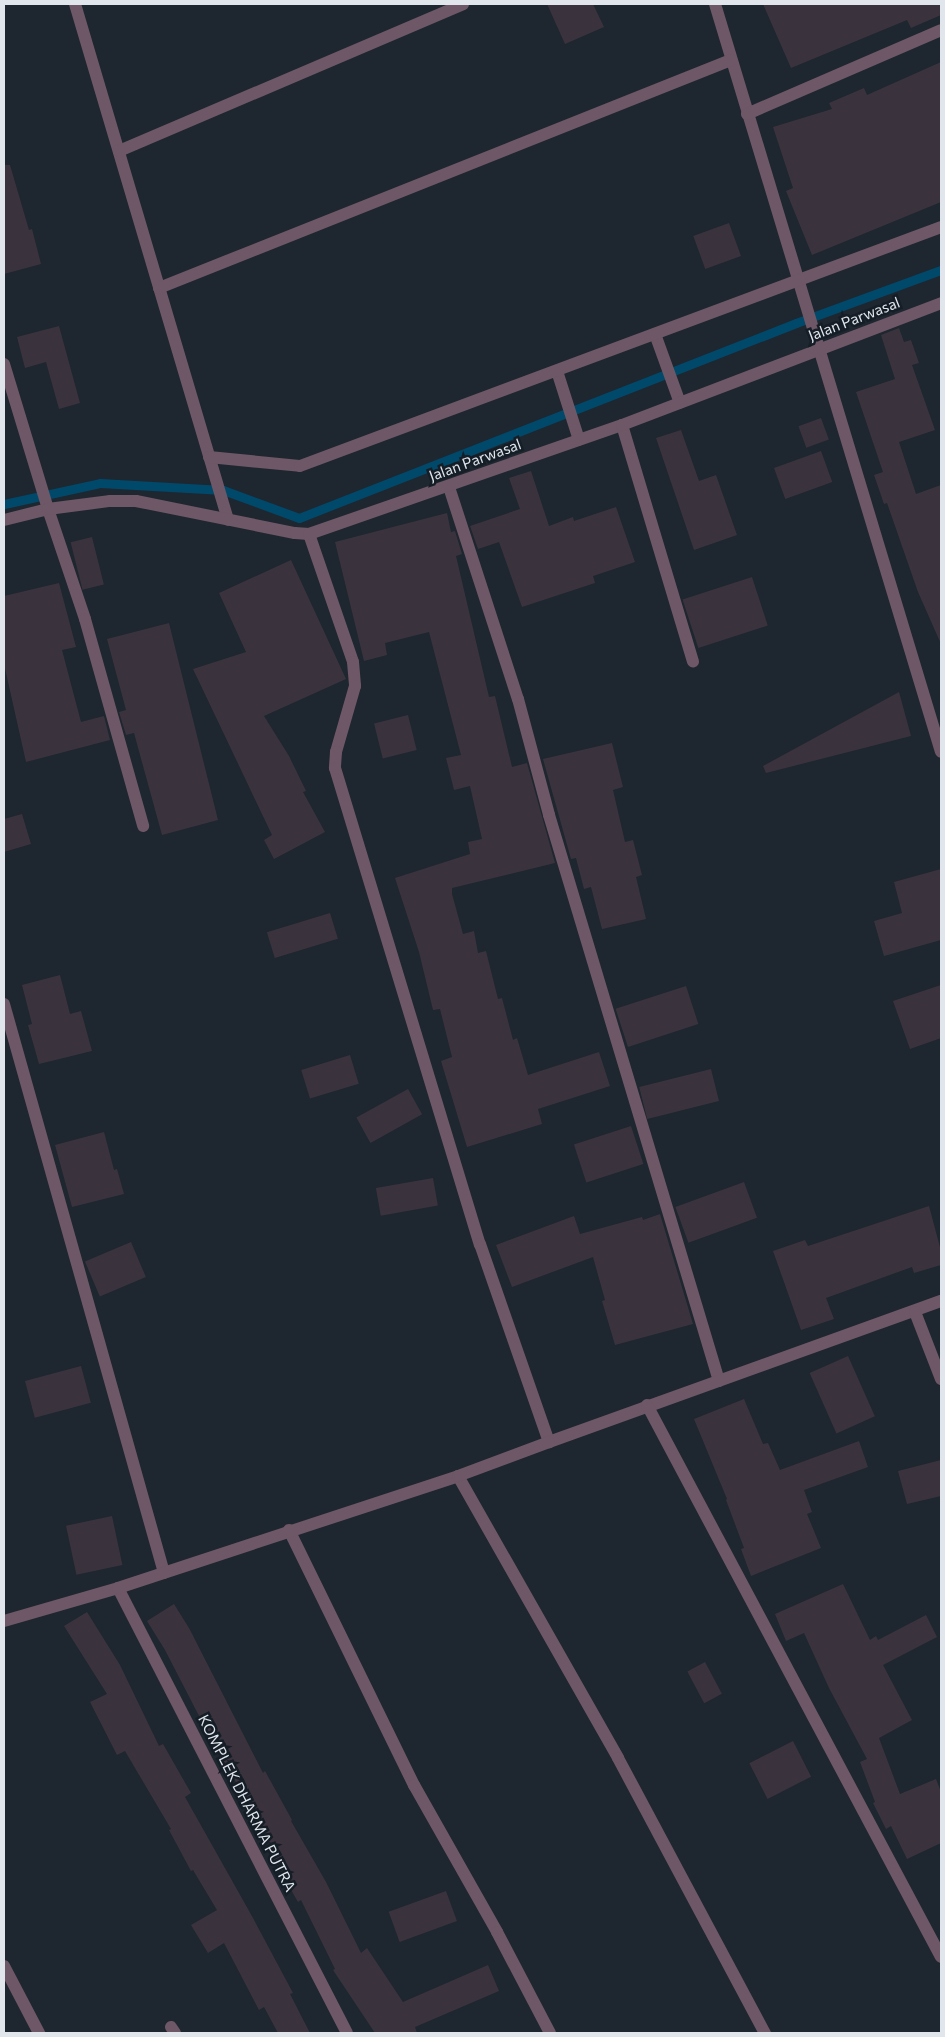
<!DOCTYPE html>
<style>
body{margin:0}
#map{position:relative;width:945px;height:2037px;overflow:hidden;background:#1e262f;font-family:Commissioner,sans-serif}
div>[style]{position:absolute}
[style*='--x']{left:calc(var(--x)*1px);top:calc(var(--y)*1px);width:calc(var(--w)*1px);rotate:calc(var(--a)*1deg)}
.stream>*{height:9px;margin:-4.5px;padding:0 4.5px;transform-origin:4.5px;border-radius:4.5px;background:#00496a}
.building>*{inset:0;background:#3a333d;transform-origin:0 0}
.minor>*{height:12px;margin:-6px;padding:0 6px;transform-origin:6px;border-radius:6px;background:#6e5766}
span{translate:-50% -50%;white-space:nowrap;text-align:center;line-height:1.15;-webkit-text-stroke:5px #151d26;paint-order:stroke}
.street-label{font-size:15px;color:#e0e6ec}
.frame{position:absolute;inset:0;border:5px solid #e0e6ec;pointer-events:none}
</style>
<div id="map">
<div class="stream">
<div style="--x:4;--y:504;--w:98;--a:-12.3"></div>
<div style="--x:100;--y:483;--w:123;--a:3.3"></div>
<div style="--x:223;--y:490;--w:81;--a:20.2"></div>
<div style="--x:299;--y:518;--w:534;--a:-21.42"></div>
<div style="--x:796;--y:323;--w:154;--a:-20.1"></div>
</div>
<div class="building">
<div style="clip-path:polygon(547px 4px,593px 4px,604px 27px,565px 44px)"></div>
<div style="clip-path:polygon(763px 4px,941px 4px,941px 15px,911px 28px,907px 20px,791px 68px)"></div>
<div style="clip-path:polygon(941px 62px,941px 202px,812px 255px,786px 191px,793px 188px,773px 127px,832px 109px,829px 103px,864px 88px,867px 95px)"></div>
<div style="clip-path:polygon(4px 165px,10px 165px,29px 230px,32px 229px,41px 264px,4px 274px)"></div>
<div style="left:729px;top:223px;width:35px;height:38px;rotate:70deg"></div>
<div style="left:892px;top:307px;width:5px;height:19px;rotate:68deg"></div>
<div style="clip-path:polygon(59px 326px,80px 403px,59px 409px,46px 362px,25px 368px,17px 337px)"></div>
<div style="clip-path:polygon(899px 328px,904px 342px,911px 340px,919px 363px,912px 365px,935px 430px,899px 442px,916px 494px,941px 485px,941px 644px,918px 592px,887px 503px,884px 504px,874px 475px,883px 472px,856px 392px,895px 379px,881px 335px)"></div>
<div style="left:821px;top:418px;width:23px;height:24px;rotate:70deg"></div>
<div style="clip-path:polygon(681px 430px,699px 481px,716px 475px,737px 535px,694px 550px,656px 438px)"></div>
<div style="left:821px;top:451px;width:33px;height:50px;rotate:70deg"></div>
<div style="clip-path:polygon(531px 471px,549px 526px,573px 517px,574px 521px,616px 507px,635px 562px,593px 576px,595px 583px,522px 607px,499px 542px,478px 549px,470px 526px,520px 509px,509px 478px)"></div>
<div style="clip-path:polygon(447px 513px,451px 532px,455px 531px,462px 554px,456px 556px,489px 697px,495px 696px,512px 767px,527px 763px,555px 863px,452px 888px,452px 894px,463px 934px,474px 931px,478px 953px,486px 951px,498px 999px,502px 998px,513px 1040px,517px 1038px,528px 1075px,599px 1052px,610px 1086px,538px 1109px,542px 1124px,467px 1147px,441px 1061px,452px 1057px,440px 1009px,433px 1010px,419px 952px,395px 878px,470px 854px,468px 842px,482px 839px,470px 786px,454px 790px,446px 758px,461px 755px,429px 632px,385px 643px,387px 655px,364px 661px,335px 542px)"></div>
<div style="left:92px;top:537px;width:49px;height:22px;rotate:76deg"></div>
<div style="clip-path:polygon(291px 560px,346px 679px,264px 716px,289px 756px,306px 791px,303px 792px,325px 832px,274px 859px,264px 840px,272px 835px,193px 669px,246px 652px,219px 593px)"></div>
<div style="left:752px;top:577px;width:51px;height:73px;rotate:72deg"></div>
<div style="clip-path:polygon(59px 583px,76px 647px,62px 650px,81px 722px,104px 716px,110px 740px,26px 762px,4px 664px,4px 596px)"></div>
<div style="clip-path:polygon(169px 623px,218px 820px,162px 835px,134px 733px,126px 735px,119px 712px,126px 710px,107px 639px)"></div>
<div style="clip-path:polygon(899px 692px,911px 736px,766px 773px,763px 766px)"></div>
<div style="left:408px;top:715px;width:36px;height:35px;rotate:76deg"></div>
<div style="clip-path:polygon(612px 743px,623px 787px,613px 790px,625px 842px,633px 840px,642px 875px,636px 877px,646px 919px,602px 929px,591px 887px,584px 889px,576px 858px,571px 859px,543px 759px)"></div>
<div style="clip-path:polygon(22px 814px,31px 844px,4px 852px,4px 819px)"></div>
<div style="clip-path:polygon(941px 869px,941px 940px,884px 956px,874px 921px,902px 913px,894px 882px)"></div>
<div style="left:330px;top:913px;width:27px;height:66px;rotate:73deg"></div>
<div style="clip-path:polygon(60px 975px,70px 1014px,81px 1011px,92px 1051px,39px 1064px,28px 1025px,32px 1024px,22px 985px)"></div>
<div style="clip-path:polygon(941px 985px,941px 1038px,910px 1049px,893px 1001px)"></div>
<div style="left:686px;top:986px;width:40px;height:74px;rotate:72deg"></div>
<div style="left:350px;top:1055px;width:30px;height:51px;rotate:73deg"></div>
<div style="left:711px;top:1069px;width:33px;height:74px;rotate:76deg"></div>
<div style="left:408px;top:1089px;width:29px;height:59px;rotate:61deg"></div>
<div style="left:631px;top:1126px;width:40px;height:60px;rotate:72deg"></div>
<div style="clip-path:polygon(104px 1132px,114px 1170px,117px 1169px,124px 1194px,72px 1207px,55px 1145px)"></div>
<div style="left:433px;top:1178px;width:28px;height:58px;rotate:80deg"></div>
<div style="left:744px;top:1182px;width:38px;height:73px;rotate:70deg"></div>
<div style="clip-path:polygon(929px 1206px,941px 1251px,941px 1265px,914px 1273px,912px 1267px,826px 1298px,834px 1319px,801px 1330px,773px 1251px,805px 1240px,808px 1246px)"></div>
<div style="clip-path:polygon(660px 1214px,693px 1324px,615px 1345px,602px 1301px,605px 1300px,593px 1257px,512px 1287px,496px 1245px,574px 1216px,580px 1234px,642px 1217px,643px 1220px)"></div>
<div style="left:131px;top:1242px;width:38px;height:50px;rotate:67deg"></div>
<div style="left:848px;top:1356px;width:66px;height:42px;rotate:66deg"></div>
<div style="left:81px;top:1366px;width:38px;height:58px;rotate:75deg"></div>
<div style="clip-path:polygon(744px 1399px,763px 1444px,768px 1443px,780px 1470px,859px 1441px,868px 1467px,804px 1490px,812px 1512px,807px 1514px,821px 1548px,751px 1576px,741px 1549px,744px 1548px,726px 1500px,727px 1499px,694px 1419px)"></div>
<div style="clip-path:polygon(941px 1460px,941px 1496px,907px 1504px,898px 1471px)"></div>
<div style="left:112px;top:1516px;width:50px;height:47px;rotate:78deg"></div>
<div style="clip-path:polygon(843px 1584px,870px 1640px,876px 1636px,878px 1640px,926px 1615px,937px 1637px,883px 1665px,912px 1720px,879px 1738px,900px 1794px,936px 1779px,941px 1792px,941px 1843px,907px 1859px,891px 1826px,886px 1829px,873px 1803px,875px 1802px,860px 1762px,867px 1759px,829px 1688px,804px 1633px,786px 1641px,775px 1614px)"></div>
<div style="clip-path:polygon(174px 1604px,189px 1628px,263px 1773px,265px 1771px,292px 1820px,291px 1821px,326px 1882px,361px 1953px,367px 1948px,403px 2002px,488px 1965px,499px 1991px,415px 2027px,417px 2033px,375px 2033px,333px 1970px,335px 1969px,301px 1900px,298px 1902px,270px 1853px,274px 1850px,232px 1775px,230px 1776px,165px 1650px,147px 1621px)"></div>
<div style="clip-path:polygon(87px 1612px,120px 1665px,159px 1746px,163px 1744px,191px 1793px,185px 1797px,253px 1918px,293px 1993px,290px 1994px,310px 2033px,278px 2033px,264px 2007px,259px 2010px,224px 1943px,208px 1953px,191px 1925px,217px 1910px,193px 1870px,191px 1871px,169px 1830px,171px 1829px,125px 1751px,117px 1755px,90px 1702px,107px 1694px,64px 1626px)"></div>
<div style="left:705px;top:1662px;width:36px;height:20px;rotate:62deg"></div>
<div style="left:793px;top:1741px;width:40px;height:49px;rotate:63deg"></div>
<div style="left:446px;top:1891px;width:32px;height:61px;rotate:70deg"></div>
</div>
<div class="minor">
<div style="--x:75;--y:4;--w:538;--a:73.48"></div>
<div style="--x:715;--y:4;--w:781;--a:73.19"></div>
<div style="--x:747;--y:114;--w:211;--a:-23.4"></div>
<div style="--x:119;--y:151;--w:374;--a:-23.1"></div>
<div style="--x:159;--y:288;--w:616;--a:-21.73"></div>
<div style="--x:655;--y:334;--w:73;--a:70.1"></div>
<div style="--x:4;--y:364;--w:152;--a:73.1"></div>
<div style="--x:48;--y:509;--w:116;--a:71.4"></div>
<div style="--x:85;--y:619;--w:215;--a:74.3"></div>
<div style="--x:557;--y:371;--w:72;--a:72.3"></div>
<div style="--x:622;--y:425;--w:247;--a:73.3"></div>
<div style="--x:209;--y:457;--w:91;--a:5.6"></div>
<div style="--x:300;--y:466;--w:684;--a:-20.45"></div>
<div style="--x:449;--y:487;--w:223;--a:72"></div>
<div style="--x:518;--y:699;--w:120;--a:75"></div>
<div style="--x:549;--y:815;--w:591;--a:73.28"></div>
<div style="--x:4;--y:520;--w:45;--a:-14"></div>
<div style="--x:48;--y:509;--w:63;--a:-7.4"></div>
<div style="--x:110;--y:501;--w:26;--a:0"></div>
<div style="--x:136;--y:501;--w:162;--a:11.4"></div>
<div style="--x:295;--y:533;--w:14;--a:4"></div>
<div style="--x:309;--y:534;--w:331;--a:-19.2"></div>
<div style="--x:622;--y:425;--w:342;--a:-20.9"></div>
<div style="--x:309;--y:534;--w:135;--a:71"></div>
<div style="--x:353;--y:662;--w:24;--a:85"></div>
<div style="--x:355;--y:686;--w:69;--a:106.1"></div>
<div style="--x:336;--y:752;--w:16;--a:94"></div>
<div style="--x:335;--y:768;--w:498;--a:73.1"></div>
<div style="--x:480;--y:1244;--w:210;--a:70.8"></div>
<div style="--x:549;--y:1442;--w:417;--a:-19.8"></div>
<div style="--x:4;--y:1004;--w:591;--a:74.29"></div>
<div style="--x:915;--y:1312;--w:72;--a:68.8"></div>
<div style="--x:647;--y:1405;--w:625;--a:61.96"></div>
<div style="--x:458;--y:1476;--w:324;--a:60.4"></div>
<div style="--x:618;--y:1758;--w:312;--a:61.9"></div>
<div style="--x:289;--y:1530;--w:284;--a:63.9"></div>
<div style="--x:414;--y:1785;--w:169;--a:60.5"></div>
<div style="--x:497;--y:1932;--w:114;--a:62.3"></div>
<div style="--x:118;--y:1588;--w:500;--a:62.77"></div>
<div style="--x:4;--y:1621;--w:119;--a:-16.1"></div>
<div style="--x:118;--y:1588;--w:358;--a:-18.2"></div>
<div style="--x:458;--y:1476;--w:97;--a:-20.5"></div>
<div style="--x:4;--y:1966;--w:76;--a:62.4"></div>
<div style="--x:171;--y:2027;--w:7;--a:56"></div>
</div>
<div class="street-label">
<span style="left:854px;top:319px;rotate:-21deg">Jalan Parwasal</span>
<span style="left:475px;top:460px;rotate:-20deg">Jalan Parwasal</span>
<span style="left:247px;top:1803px;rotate:63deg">KOMPLEK DHARMA PUTRA</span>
</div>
<div class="frame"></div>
</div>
